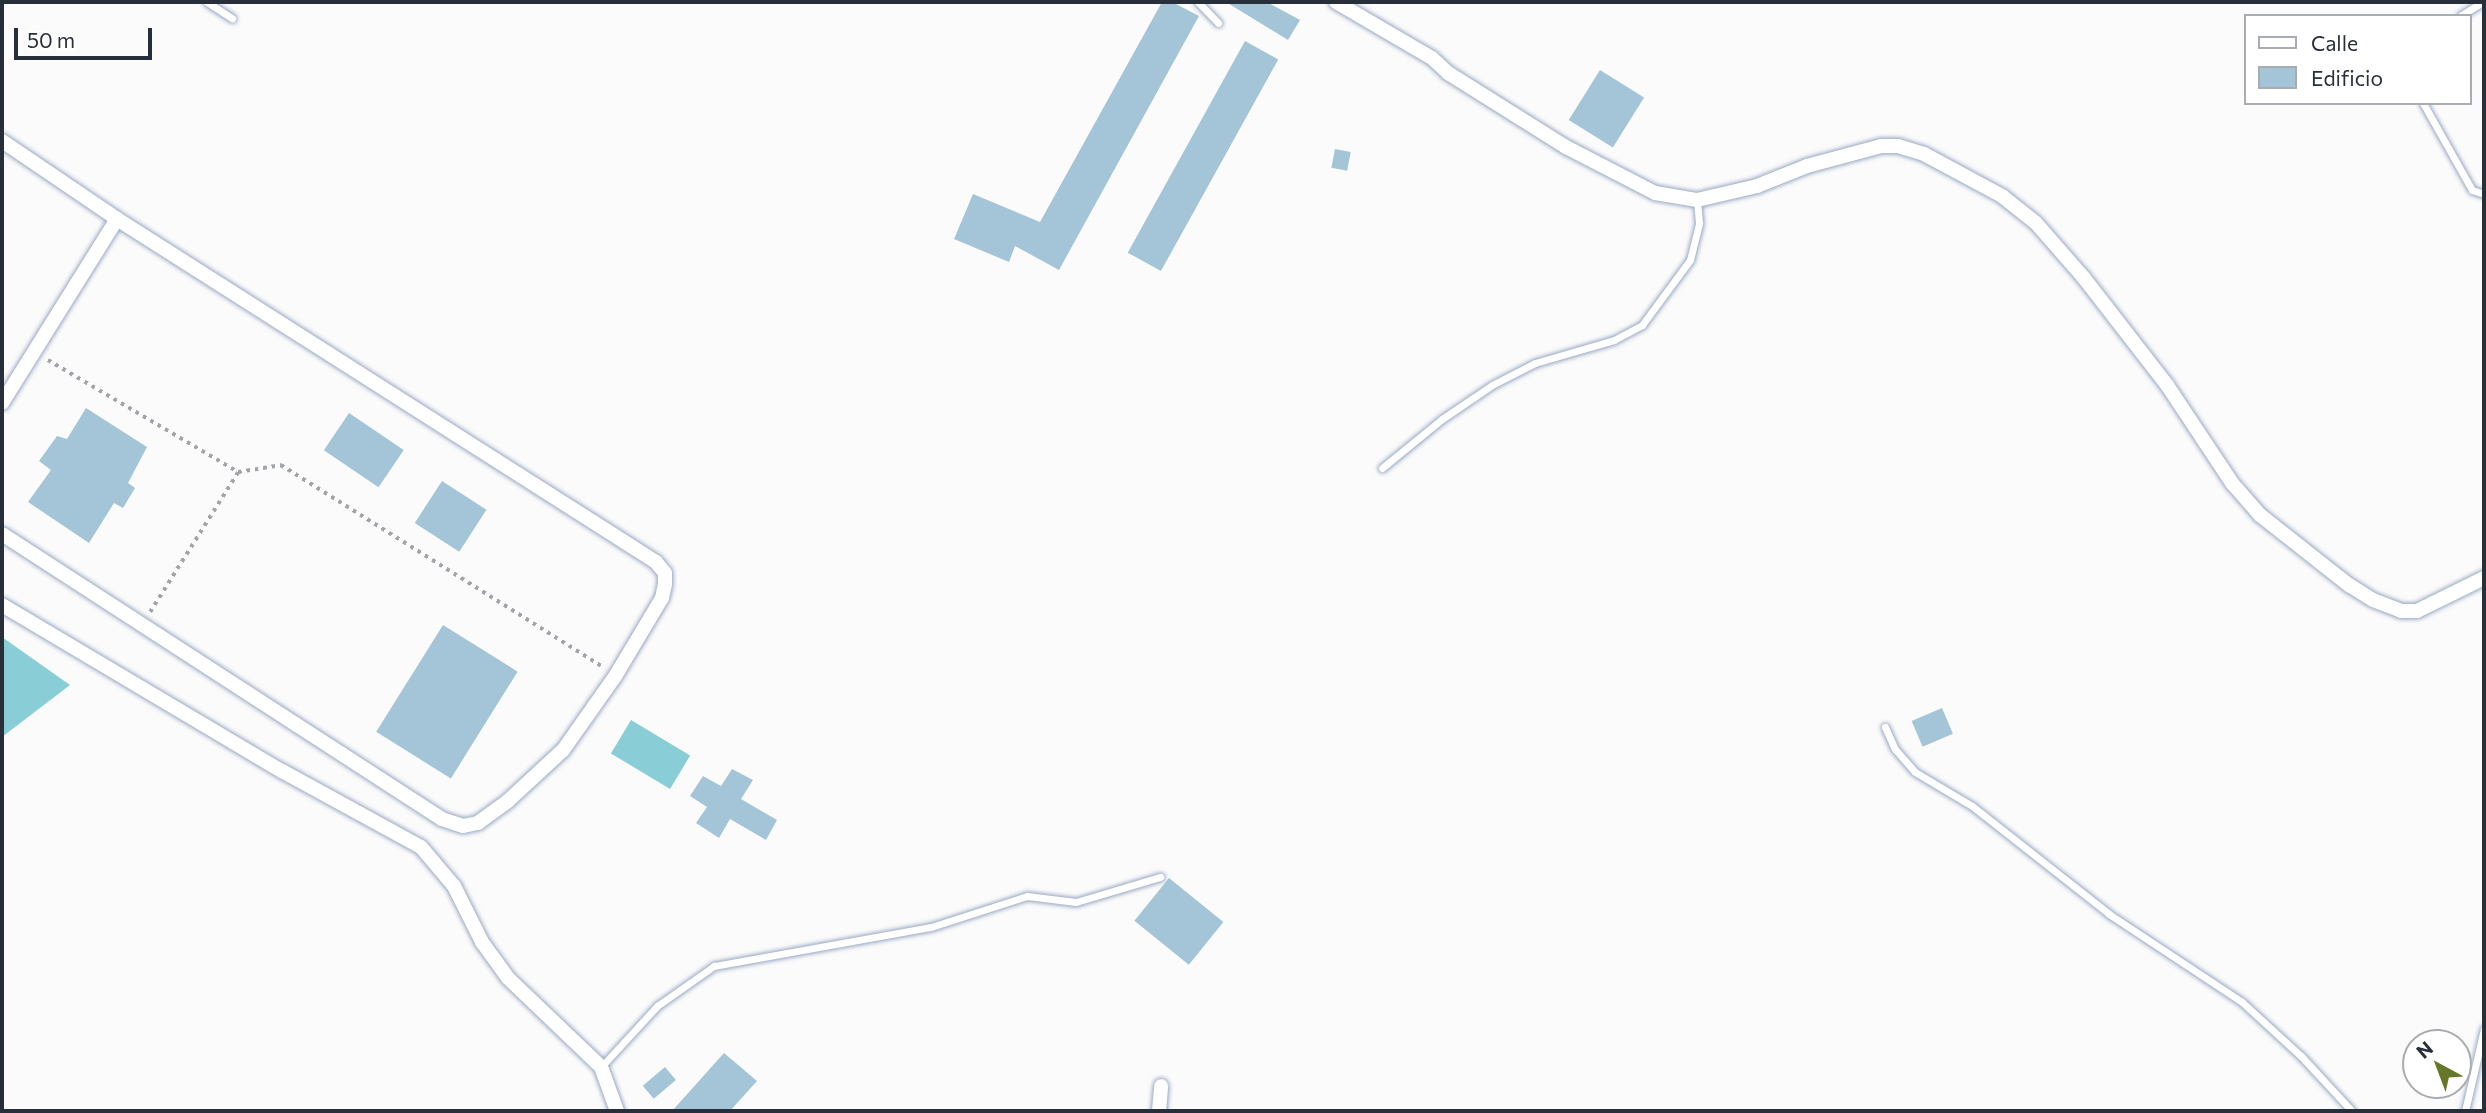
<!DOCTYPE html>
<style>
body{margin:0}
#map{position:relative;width:2486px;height:1113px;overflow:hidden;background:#fbfbfb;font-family:Commissioner,sans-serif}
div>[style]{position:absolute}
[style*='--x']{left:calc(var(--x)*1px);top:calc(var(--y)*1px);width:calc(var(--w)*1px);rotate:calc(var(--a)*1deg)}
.water>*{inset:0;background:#89cdd6;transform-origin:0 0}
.building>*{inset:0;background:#a4c4d7;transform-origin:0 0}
.path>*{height:3.5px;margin-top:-1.75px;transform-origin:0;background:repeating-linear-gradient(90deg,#a1a4a8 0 3.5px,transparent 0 8.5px)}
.roads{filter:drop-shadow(0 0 2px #9aa9c4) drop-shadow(0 0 2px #9aa9c4)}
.lane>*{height:7px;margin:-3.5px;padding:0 3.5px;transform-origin:3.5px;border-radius:3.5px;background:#fff}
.street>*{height:14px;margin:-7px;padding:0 7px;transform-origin:7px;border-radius:7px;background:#fff}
span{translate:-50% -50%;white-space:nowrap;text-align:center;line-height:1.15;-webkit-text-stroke:5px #fff;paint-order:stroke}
.frame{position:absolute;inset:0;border:4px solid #292f3a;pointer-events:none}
.legend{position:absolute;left:2244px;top:14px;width:228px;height:91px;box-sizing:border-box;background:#fff;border:2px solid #a9acb0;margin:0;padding:9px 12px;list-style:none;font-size:21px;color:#292f3a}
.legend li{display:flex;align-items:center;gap:14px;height:35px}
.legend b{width:35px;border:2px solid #a9acb0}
.north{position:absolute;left:2402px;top:1029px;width:70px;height:70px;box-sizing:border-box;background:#fff;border:2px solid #a9acb0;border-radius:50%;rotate:319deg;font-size:19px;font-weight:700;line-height:28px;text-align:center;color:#292f3a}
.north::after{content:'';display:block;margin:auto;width:24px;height:32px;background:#657828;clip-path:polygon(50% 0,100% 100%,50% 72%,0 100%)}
.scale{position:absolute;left:14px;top:28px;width:138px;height:32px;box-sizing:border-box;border:4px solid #292f3a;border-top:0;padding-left:9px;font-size:21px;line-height:24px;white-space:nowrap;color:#292f3a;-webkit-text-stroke:5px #fff;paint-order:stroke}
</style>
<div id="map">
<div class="water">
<div style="clip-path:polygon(2px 637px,70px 685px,2px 737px)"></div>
<div style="left:631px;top:720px;width:69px;height:39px;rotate:31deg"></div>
</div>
<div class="building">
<div style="clip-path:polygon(1162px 2px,1172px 2px,1199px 16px,1059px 270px,1015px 246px,1009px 262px,954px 239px,973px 194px,1040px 222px)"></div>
<div style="clip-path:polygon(1226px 2px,1267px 2px,1300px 20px,1288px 40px)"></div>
<div style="left:1245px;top:41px;width:38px;height:242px;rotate:29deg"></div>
<div style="left:1600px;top:70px;width:52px;height:59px;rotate:32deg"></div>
<div style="left:1335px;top:149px;width:16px;height:19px;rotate:11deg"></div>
<div style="clip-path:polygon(86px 408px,147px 447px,128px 483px,135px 488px,123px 508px,114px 503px,89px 543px,28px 502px,51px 470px,39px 461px,57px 436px,67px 439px)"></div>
<div style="left:349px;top:413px;width:66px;height:45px;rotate:34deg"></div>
<div style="left:442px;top:481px;width:53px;height:50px;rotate:33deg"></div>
<div style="left:443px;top:625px;width:88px;height:126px;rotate:32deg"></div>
<div style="left:1942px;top:708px;width:28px;height:33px;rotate:67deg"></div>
<div style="clip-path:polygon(732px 769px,753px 780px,741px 799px,777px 820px,766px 840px,730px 819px,719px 838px,696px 823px,707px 807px,690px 796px,703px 776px,721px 786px)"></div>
<div style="left:1169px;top:878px;width:70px;height:55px;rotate:39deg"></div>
<div style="clip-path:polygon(724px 1053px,757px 1081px,730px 1111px,672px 1111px)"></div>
<div style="left:665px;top:1067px;width:17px;height:29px;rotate:50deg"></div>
</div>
<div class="path">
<div style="--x:48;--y:360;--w:221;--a:30.5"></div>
<div style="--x:238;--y:472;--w:44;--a:-9.2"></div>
<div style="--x:281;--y:465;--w:379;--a:32.1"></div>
<div style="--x:150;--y:612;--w:165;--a:-57.8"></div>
</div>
<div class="roads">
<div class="lane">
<div style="--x:207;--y:2;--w:30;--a:33"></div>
<div style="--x:1198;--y:2;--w:29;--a:46"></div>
<div style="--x:2460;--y:16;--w:26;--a:-32"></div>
<div style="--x:2423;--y:103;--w:100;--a:60.6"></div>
<div style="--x:2472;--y:190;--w:13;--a:18"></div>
<div style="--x:1382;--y:468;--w:77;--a:-39.2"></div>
<div style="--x:1442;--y:419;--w:60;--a:-34.2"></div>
<div style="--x:1492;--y:385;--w:48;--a:-27.1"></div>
<div style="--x:1535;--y:363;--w:82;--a:-16.2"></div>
<div style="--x:1614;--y:340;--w:32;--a:-28"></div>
<div style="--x:1642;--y:325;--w:81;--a:-53.6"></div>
<div style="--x:1690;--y:260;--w:38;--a:-76"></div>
<div style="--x:1699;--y:223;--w:23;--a:-95"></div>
<div style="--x:1885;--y:727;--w:24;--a:66"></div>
<div style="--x:1895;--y:749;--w:30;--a:49"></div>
<div style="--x:1915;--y:772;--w:66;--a:30.8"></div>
<div style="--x:1972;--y:806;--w:174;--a:38.2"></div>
<div style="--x:2109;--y:914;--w:159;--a:33.5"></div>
<div style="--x:2242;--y:1002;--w:80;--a:42.5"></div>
<div style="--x:2301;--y:1056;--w:75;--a:47.2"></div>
<div style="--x:601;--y:1067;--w:83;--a:-47.4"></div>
<div style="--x:657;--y:1006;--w:70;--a:-35.1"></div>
<div style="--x:714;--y:966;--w:220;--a:-10.2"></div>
<div style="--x:931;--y:927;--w:101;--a:-17.9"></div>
<div style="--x:1027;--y:896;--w:49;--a:7"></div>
<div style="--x:1076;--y:902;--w:88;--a:-16.6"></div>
<div style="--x:2465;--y:1111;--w:84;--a:-77"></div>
</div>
<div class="street">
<div style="--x:1336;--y:2;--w:111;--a:30.3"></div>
<div style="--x:1432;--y:58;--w:22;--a:43"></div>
<div style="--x:1448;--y:73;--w:139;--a:32.1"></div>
<div style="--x:1566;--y:147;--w:100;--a:27.3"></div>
<div style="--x:1655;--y:193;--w:43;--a:9.5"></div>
<div style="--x:1697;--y:200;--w:62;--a:-13.1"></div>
<div style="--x:1757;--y:186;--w:54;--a:-21.8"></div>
<div style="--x:1807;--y:166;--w:77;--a:-15.1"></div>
<div style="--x:1881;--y:146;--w:17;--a:0"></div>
<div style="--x:1898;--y:146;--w:27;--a:17"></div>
<div style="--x:1924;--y:154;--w:89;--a:28.3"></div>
<div style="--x:2002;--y:196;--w:43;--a:38.5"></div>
<div style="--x:2036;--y:223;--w:73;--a:48.9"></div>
<div style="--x:2084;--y:278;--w:135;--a:52.2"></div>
<div style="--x:2167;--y:385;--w:118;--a:56.4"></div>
<div style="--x:2232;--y:483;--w:43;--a:48.8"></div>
<div style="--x:2260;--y:515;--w:113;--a:38.2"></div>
<div style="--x:2349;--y:585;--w:28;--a:32"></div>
<div style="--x:2373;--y:600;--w:30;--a:21"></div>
<div style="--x:2401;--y:611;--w:16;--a:0"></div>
<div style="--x:2417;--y:611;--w:75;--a:-26.2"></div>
<div style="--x:2;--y:141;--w:139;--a:34.1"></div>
<div style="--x:117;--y:219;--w:639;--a:32.47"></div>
<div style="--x:656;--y:562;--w:14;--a:51"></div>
<div style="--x:665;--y:573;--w:11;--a:90"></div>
<div style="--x:665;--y:584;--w:14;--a:102"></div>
<div style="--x:662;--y:598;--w:90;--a:120.9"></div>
<div style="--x:616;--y:675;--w:92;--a:125.2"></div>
<div style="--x:563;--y:750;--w:75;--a:137.2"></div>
<div style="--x:508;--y:801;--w:37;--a:144"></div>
<div style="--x:478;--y:823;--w:15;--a:169"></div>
<div style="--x:463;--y:826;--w:22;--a:-162"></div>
<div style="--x:442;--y:819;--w:524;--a:-147.07"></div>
<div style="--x:2;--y:403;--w:217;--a:-58"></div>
<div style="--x:2;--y:605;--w:326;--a:30.7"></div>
<div style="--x:282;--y:771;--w:158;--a:28.7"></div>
<div style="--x:421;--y:847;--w:51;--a:49.8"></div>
<div style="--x:454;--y:886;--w:63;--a:63.4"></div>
<div style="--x:482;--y:942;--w:44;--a:54.2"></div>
<div style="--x:508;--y:978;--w:129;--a:43.7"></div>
<div style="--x:601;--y:1067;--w:47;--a:70"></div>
<div style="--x:1159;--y:1111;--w:25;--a:-85"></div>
</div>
</div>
<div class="frame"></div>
<ul class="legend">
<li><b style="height:9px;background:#fff"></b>Calle</li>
<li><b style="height:19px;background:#a4c4d7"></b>Edificio</li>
</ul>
<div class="north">N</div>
<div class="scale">50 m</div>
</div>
